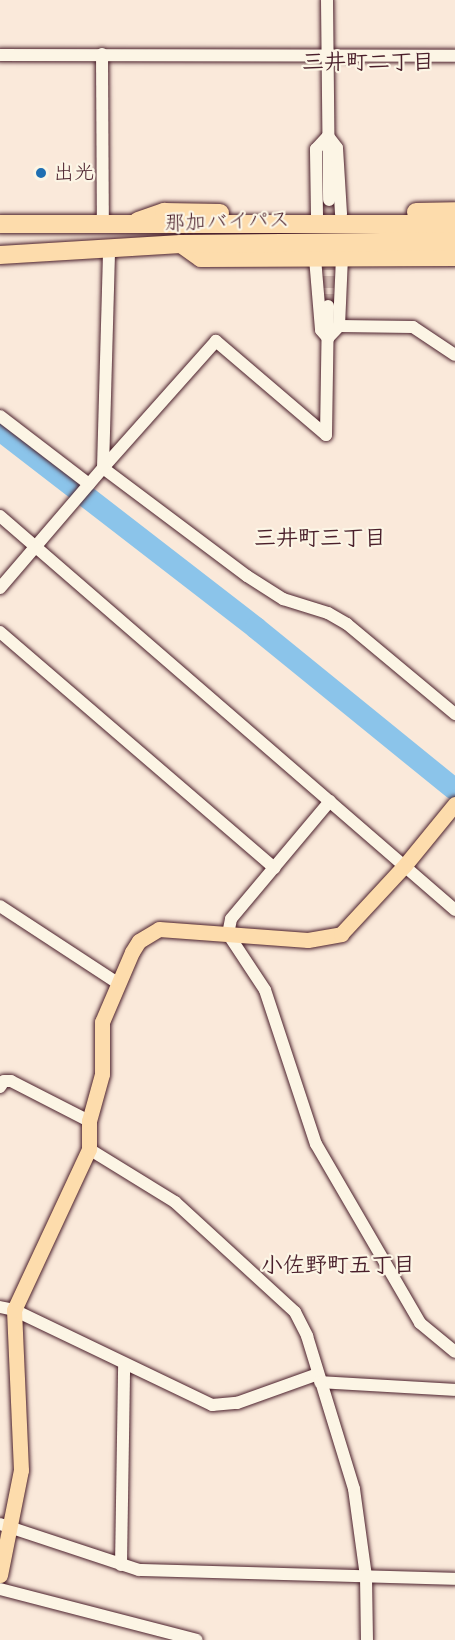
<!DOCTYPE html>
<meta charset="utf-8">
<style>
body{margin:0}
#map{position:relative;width:455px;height:1640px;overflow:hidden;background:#fae9da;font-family:"Architects Daughter","Klee One",sans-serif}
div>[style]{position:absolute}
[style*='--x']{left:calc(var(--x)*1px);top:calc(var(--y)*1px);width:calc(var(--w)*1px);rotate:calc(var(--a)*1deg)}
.river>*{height:22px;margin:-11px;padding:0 11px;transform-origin:11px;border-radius:11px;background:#8bc4ea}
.minor-tunnel>*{height:12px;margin-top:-6px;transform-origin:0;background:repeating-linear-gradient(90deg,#d7c1b7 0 12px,transparent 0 18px)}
.roads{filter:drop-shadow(0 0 2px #4a1f2b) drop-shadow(0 0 2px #4a1f2b)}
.minor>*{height:12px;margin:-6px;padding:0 6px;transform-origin:6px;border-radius:6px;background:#fcf5e5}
.major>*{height:15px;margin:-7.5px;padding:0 7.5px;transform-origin:7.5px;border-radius:7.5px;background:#fddcac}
.highway>*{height:18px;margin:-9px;padding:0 9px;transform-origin:9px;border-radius:9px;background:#fddcac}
.dots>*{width:16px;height:16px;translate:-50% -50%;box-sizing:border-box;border:3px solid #fcf5e5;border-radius:50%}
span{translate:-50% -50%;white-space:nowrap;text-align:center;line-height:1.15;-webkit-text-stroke:4.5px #fcf5e5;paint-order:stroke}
.poi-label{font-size:21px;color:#4a1f2b}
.left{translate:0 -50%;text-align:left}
.street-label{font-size:21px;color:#4a1f2b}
.neighbourhood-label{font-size:22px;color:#4a1f2b;font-weight:700}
</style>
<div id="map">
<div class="river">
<div style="--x:0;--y:430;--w:324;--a:37.7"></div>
<div style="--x:256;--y:628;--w:255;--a:39.1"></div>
</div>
<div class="minor-tunnel">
<div style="--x:329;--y:232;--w:32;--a:-90"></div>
<div style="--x:328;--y:306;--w:54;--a:-88.9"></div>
</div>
<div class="roads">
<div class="minor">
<div style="--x:327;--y:0;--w:200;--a:89.4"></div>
<div style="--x:102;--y:54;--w:172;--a:89.7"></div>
<div style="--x:0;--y:55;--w:455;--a:0.1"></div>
<div style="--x:317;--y:215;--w:66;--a:-90.9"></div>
<div style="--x:316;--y:149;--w:18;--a:-47"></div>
<div style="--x:328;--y:136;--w:15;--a:53"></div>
<div style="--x:337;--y:148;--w:66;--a:86.5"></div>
<div style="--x:315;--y:258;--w:72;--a:85.2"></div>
<div style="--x:321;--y:330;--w:11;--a:49"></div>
<div style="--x:328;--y:338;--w:16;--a:-47"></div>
<div style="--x:339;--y:326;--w:68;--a:-87.5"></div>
<div style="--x:339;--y:326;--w:74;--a:0.8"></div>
<div style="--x:413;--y:327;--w:50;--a:33.7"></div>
<div style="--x:0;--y:416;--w:112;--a:37.4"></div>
<div style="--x:326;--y:435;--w:145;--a:-139.5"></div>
<div style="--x:216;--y:341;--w:170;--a:131.7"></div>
<div style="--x:103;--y:468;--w:180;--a:36.9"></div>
<div style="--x:247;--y:576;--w:43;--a:32.6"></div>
<div style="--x:283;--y:599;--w:47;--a:17.3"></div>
<div style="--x:328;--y:613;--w:22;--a:30"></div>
<div style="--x:347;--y:624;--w:141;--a:39.8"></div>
<div style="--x:326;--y:435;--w:129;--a:-89.1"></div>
<div style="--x:0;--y:516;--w:602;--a:40.89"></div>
<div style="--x:0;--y:588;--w:158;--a:-49.4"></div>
<div style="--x:103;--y:468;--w:217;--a:-88.4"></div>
<div style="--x:0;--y:632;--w:362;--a:40.7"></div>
<div style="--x:330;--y:801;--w:154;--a:130"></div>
<div style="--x:231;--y:919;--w:15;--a:101"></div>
<div style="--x:228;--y:934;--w:67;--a:56.5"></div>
<div style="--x:265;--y:990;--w:162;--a:71.7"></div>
<div style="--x:316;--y:1144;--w:207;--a:59.8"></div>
<div style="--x:420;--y:1323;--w:45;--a:39.6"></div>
<div style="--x:0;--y:906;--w:139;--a:33.2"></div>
<div style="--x:0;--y:1087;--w:7;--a:-56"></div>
<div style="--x:4;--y:1081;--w:7;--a:0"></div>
<div style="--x:11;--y:1081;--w:88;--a:27.1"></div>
<div style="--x:89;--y:1149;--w:101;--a:31.6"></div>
<div style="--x:175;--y:1202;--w:163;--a:42.5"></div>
<div style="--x:295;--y:1312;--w:27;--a:63"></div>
<div style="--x:307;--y:1336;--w:160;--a:72.9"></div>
<div style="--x:354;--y:1489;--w:89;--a:82.2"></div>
<div style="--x:366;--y:1577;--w:63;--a:89.1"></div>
<div style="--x:0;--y:1307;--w:14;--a:12"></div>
<div style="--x:14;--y:1310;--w:220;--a:25.6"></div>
<div style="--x:212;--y:1405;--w:25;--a:-5"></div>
<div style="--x:237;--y:1403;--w:86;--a:-19.7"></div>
<div style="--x:320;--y:1382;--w:135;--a:3.4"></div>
<div style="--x:0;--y:1524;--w:146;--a:18.3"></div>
<div style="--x:139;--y:1570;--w:316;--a:1.6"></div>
<div style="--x:121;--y:1565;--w:201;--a:-89.1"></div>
<div style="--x:0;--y:1589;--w:203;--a:14.5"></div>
</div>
<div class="major">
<div style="--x:0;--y:1575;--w:107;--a:-78.7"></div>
<div style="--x:21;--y:1470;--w:160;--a:-92.5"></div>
<div style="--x:14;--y:1310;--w:178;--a:-65"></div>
<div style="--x:89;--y:1149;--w:28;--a:-90"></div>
<div style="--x:89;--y:1121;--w:49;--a:-74.5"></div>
<div style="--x:102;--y:1074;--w:52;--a:-90"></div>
<div style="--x:102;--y:1022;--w:76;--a:-66.8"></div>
<div style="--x:132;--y:952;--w:13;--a:-58"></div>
<div style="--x:139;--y:941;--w:23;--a:-31"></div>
<div style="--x:159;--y:929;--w:149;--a:4.2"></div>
<div style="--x:308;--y:940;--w:34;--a:-10"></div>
<div style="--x:341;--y:934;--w:94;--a:-47.2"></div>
<div style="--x:405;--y:865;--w:79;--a:-50.7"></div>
</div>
<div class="highway">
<div style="--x:416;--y:212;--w:39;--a:-1"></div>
<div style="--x:138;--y:221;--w:28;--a:-19"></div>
<div style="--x:164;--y:212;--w:56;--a:1"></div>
<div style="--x:0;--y:224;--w:455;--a:0"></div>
<div style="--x:181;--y:244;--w:24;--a:35"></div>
<div style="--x:201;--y:258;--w:254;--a:-0.2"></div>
<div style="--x:0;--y:255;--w:181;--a:-3.5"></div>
<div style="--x:181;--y:244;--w:274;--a:-0.6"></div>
</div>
</div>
<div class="dots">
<div style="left:41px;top:173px;background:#1f6fb2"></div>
</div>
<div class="poi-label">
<span class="left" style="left:53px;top:173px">出光</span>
</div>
<div class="street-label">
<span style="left:227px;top:222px;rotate:-2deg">那加バイパス</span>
</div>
<div class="neighbourhood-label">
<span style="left:368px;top:63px">三井町二丁目</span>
<span style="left:320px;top:539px">三井町三丁目</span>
<span style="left:338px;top:1266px">小佐野町五丁目</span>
</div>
</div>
